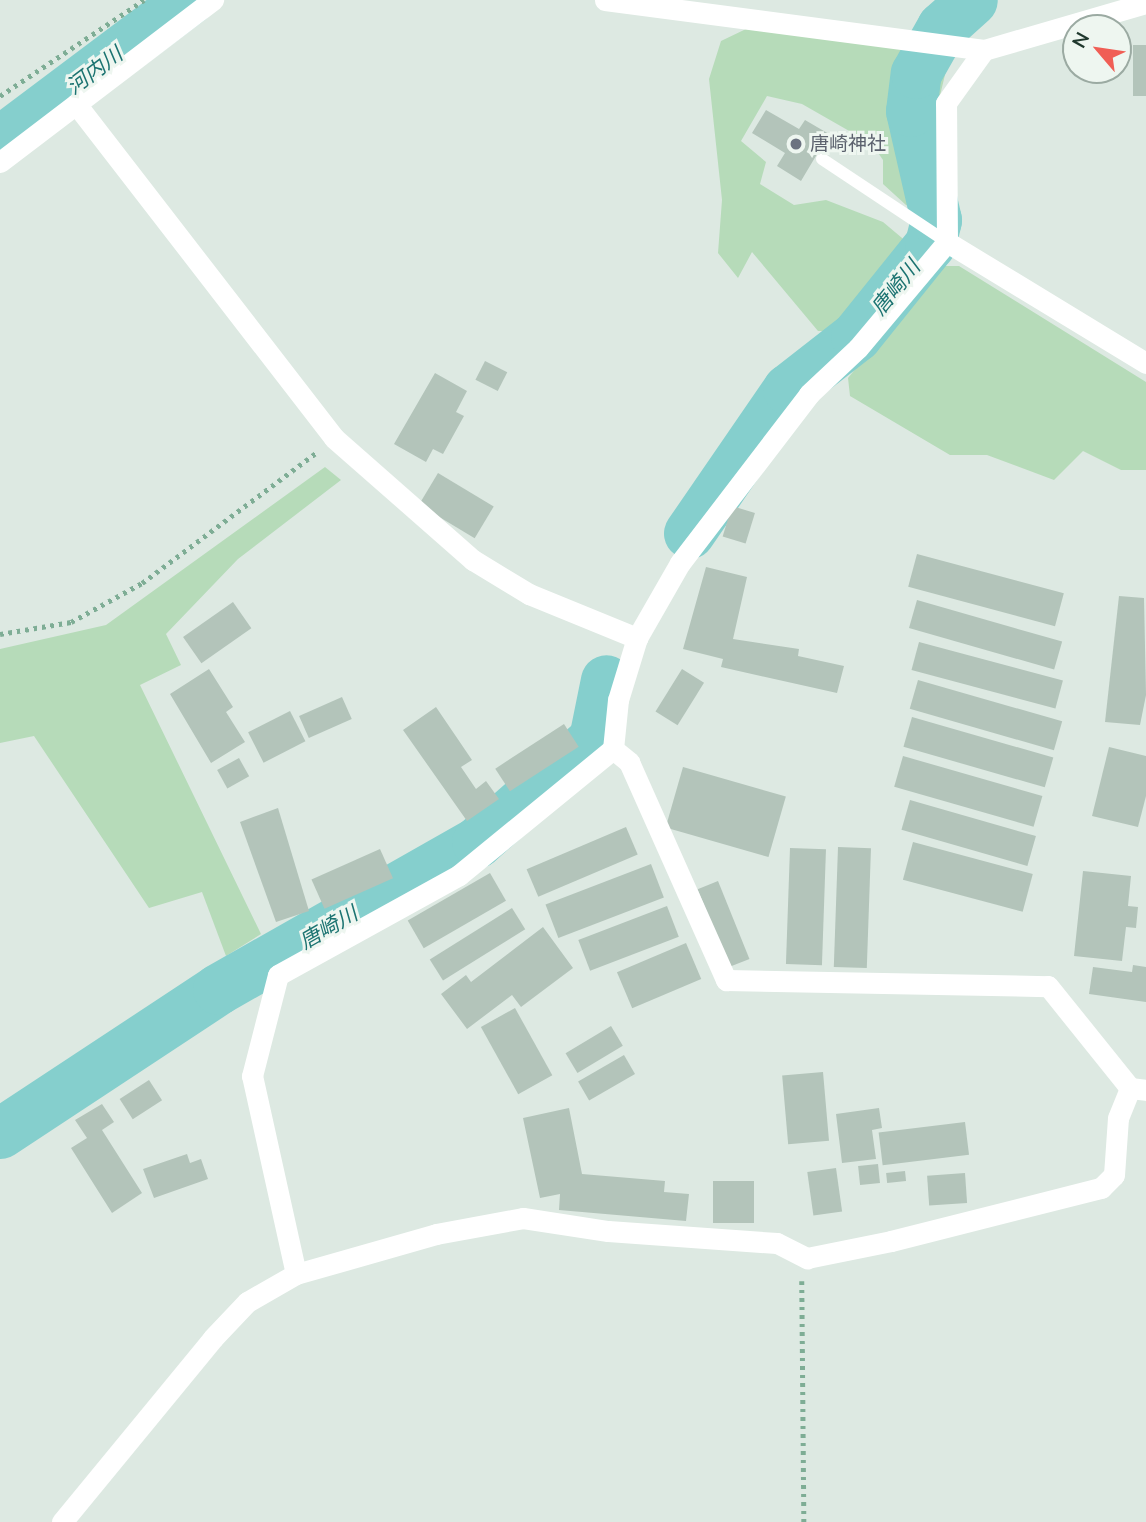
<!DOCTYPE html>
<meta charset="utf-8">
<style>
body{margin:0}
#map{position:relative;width:1146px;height:1522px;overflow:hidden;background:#dde9e2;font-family:Mulish,"Noto Sans JP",sans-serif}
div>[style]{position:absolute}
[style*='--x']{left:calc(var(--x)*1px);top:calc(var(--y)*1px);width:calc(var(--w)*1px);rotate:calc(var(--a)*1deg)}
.green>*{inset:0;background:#b6dbb9}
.river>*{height:51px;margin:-25.5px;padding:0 25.5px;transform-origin:25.5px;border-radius:25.5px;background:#85cfcd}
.building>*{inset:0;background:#b3c4ba;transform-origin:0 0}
.path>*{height:4.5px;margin-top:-2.25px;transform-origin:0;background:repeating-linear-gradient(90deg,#7ead95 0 3.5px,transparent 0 8.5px)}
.service>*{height:12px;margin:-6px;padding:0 6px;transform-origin:6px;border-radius:6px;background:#fff}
.minor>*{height:21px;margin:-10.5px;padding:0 10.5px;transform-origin:10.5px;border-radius:10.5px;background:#fff}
.dots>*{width:19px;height:19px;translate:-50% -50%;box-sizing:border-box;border:4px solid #eef6f0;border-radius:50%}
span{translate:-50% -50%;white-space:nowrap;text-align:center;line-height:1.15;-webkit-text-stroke:6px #eef6f0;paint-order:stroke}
.worship-label{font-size:19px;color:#5b616d}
.left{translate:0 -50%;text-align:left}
.water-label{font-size:21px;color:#1b7371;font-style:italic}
.north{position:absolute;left:1062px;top:14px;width:70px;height:70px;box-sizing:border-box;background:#eef6f0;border:2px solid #9baaa2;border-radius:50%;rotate:299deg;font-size:19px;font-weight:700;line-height:28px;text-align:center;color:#1f382d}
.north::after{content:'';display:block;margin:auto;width:24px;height:32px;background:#f05e55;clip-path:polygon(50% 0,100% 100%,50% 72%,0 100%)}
</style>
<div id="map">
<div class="green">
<div style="clip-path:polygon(746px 29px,950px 54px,931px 133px,912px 165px,923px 210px,906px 205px,883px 184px,883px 160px,872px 144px,802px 104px,767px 96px,741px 141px,766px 162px,760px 184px,794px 205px,826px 200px,883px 222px,908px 243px,844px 331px,818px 331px,752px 252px,738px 278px,718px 253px,722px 200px,709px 79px,721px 41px)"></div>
<div style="clip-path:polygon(939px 266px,959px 266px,1146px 382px,1146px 470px,1121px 470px,1083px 451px,1054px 480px,987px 455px,950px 455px,850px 396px,848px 378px)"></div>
<div style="clip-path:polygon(325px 467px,341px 480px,238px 559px,166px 634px,181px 665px,140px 685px,261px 934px,226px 956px,202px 892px,149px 908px,34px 736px,0 743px,0 649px,106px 625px)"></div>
</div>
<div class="river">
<div style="--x:0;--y:141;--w:235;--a:-36.9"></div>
<div style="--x:689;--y:533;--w:175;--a:-55.5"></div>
<div style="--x:788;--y:389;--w:86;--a:-37.9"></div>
<div style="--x:856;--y:336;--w:118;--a:-51.2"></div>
<div style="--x:930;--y:244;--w:25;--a:-76"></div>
<div style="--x:936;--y:220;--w:112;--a:-102.9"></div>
<div style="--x:911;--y:111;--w:38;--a:-83"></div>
<div style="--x:916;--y:73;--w:53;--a:-60.5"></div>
<div style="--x:942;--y:27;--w:40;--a:-42"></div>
<div style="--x:0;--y:1133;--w:261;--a:-33.4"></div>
<div style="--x:218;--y:989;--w:298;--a:-29.6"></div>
<div style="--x:477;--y:842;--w:156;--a:-41.4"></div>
<div style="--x:594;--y:739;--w:60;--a:-78.5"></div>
</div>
<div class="building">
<div style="left:1133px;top:45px;width:13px;height:51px"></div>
<div style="clip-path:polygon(766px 110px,799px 129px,805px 120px,829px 134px,801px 181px,777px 166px,785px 153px,752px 133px)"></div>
<div style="left:485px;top:361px;width:25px;height:21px;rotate:27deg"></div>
<div style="clip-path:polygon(435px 373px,467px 391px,456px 412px,464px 416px,443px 454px,433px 449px,426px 462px,394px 444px)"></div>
<div style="left:438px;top:473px;width:65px;height:37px;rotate:31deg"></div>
<div style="left:732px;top:506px;width:24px;height:32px;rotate:17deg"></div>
<div style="left:917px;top:554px;width:152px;height:34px;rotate:15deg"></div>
<div style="clip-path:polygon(706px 567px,747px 577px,733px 639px,799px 649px,798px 656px,844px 666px,837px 693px,721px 667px,723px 659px,683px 649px)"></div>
<div style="clip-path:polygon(1119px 596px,1144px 598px,1146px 695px,1140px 725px,1105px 722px)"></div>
<div style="left:917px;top:600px;width:151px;height:29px;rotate:16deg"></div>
<div style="left:233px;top:602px;width:32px;height:61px;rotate:55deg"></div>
<div style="left:919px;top:642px;width:149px;height:29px;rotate:15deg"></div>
<div style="clip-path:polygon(209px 669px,233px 707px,226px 712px,245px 742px,211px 763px,170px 694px)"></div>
<div style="left:682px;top:669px;width:26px;height:50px;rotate:32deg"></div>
<div style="left:918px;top:680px;width:150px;height:30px;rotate:16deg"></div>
<div style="left:342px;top:697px;width:24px;height:47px;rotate:66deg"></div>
<div style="clip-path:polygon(436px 707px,472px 760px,461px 767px,476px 789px,486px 781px,499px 799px,467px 821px,403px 730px)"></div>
<div style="left:290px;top:711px;width:34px;height:47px;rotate:63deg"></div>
<div style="left:912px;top:717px;width:147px;height:31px;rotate:16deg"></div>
<div style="left:564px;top:724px;width:27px;height:82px;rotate:57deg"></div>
<div style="clip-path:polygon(1109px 747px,1146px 756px,1146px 796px,1138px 827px,1092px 816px)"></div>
<div style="left:903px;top:756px;width:145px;height:32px;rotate:16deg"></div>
<div style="left:239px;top:758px;width:21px;height:25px;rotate:61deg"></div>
<div style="left:683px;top:767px;width:107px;height:63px;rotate:16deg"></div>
<div style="left:910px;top:800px;width:131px;height:31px;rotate:16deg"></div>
<div style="clip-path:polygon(278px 808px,309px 911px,276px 922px,240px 822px)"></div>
<div style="left:626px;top:827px;width:30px;height:108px;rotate:67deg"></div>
<div style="left:913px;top:842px;width:124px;height:39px;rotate:15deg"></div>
<div style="left:838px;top:847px;width:33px;height:120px;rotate:2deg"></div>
<div style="left:790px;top:848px;width:36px;height:116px;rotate:2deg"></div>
<div style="left:380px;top:849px;width:32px;height:75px;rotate:66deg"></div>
<div style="left:651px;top:864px;width:36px;height:113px;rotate:69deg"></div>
<div style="clip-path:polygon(1083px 871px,1131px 876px,1128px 906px,1138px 907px,1136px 928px,1126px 927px,1122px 961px,1074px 956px)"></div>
<div style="left:490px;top:873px;width:32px;height:95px;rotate:60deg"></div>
<div style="left:718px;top:881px;width:84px;height:22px;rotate:68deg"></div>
<div style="left:667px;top:906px;width:33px;height:95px;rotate:69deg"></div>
<div style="left:512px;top:908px;width:25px;height:97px;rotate:58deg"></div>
<div style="clip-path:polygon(543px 927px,573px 968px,521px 1007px,512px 995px,467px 1029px,441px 994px,466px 975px,471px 982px)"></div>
<div style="left:686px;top:943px;width:39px;height:75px;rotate:67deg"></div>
<div style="clip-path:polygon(1133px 965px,1146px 967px,1146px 1002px,1089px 994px,1093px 967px,1132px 972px)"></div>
<div style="left:515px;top:1008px;width:77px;height:39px;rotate:61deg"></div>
<div style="left:611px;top:1026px;width:23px;height:53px;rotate:59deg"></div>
<div style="left:624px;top:1055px;width:22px;height:53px;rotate:60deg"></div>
<div style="left:823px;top:1072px;width:69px;height:41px;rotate:85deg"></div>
<div style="left:149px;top:1080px;width:24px;height:35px;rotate:57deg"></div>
<div style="clip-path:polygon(102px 1104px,114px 1122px,102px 1130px,142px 1193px,112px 1213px,71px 1148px,87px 1138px,75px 1120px)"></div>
<div style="clip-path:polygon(569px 1108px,582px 1174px,665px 1181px,664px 1192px,689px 1194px,686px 1221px,559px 1210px,560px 1194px,540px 1198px,523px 1118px)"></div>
<div style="clip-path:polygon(879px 1108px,882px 1128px,872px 1130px,876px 1159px,842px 1163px,836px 1114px)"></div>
<div style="left:965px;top:1122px;width:33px;height:87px;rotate:83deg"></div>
<div style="clip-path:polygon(187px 1154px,190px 1163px,201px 1159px,208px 1179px,154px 1198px,143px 1169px)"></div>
<div style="left:878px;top:1164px;width:19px;height:20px;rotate:84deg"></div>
<div style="left:836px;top:1168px;width:44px;height:29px;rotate:82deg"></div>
<div style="left:905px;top:1171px;width:10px;height:19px;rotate:84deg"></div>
<div style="left:965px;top:1173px;width:30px;height:38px;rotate:86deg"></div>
<div style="left:713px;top:1181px;width:41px;height:42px"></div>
</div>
<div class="path">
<div style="--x:0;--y:96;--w:173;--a:-33.7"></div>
<div style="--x:0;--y:634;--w:72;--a:-9.6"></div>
<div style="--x:71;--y:622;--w:81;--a:-28.8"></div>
<div style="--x:142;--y:583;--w:219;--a:-36.8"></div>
<div style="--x:802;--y:1281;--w:241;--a:89.5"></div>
</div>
<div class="service">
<div style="--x:822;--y:159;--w:150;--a:33.6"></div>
</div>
<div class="minor">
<div style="--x:605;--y:0;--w:382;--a:7.5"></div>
<div style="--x:984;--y:50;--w:169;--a:-16.2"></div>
<div style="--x:76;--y:104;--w:422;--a:52.3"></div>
<div style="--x:334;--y:438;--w:185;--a:41.3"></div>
<div style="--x:473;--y:560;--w:66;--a:31.3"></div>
<div style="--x:529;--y:594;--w:117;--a:22.2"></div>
<div style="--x:0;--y:162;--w:268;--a:-37.3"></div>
<div style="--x:947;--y:242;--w:233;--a:31.3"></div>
<div style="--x:613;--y:749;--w:21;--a:39"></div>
<div style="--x:629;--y:762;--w:239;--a:66"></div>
<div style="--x:726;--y:980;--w:322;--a:1.1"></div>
<div style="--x:1048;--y:986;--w:131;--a:51.2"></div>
<div style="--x:1130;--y:1088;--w:16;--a:7"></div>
<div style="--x:296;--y:1274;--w:203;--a:-102.5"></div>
<div style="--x:252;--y:1076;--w:104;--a:-75.6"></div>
<div style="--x:278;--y:975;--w:207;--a:-28.9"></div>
<div style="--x:459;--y:875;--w:199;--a:-39.3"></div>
<div style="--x:613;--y:749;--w:49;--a:-84.2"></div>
<div style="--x:618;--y:700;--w:65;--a:-73"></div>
<div style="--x:637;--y:638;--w:86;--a:-60.2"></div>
<div style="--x:680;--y:563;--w:213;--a:-52.6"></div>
<div style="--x:809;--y:394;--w:67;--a:-43.2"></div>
<div style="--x:858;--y:348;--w:138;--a:-50"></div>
<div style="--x:947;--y:242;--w:139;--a:-90.4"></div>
<div style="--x:946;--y:103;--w:65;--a:-54.4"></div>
<div style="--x:62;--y:1522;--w:238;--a:-50.6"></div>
<div style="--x:213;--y:1338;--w:50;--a:-46.6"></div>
<div style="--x:247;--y:1302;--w:56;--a:-29.7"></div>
<div style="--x:296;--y:1274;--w:146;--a:-15.9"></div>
<div style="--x:436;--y:1234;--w:88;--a:-10.4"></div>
<div style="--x:523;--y:1218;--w:86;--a:8.7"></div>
<div style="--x:608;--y:1231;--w:169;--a:4.1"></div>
<div style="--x:777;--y:1243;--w:34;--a:27"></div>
<div style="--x:807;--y:1258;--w:86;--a:-11.4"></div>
<div style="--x:891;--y:1241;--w:217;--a:-14.2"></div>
<div style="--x:1101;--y:1188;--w:18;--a:-45"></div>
<div style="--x:1114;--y:1175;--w:57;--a:-86"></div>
<div style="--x:1118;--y:1118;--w:32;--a:-68"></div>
</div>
<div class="dots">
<div style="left:796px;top:144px;background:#6b7280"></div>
</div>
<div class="worship-label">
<span class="left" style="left:810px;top:144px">唐崎神社</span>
</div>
<div class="water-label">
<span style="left:94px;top:70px;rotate:-37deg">河内川</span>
<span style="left:895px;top:287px;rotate:-51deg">唐崎川</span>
<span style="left:328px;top:927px;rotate:-30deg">唐崎川</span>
</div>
<div class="north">N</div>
</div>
